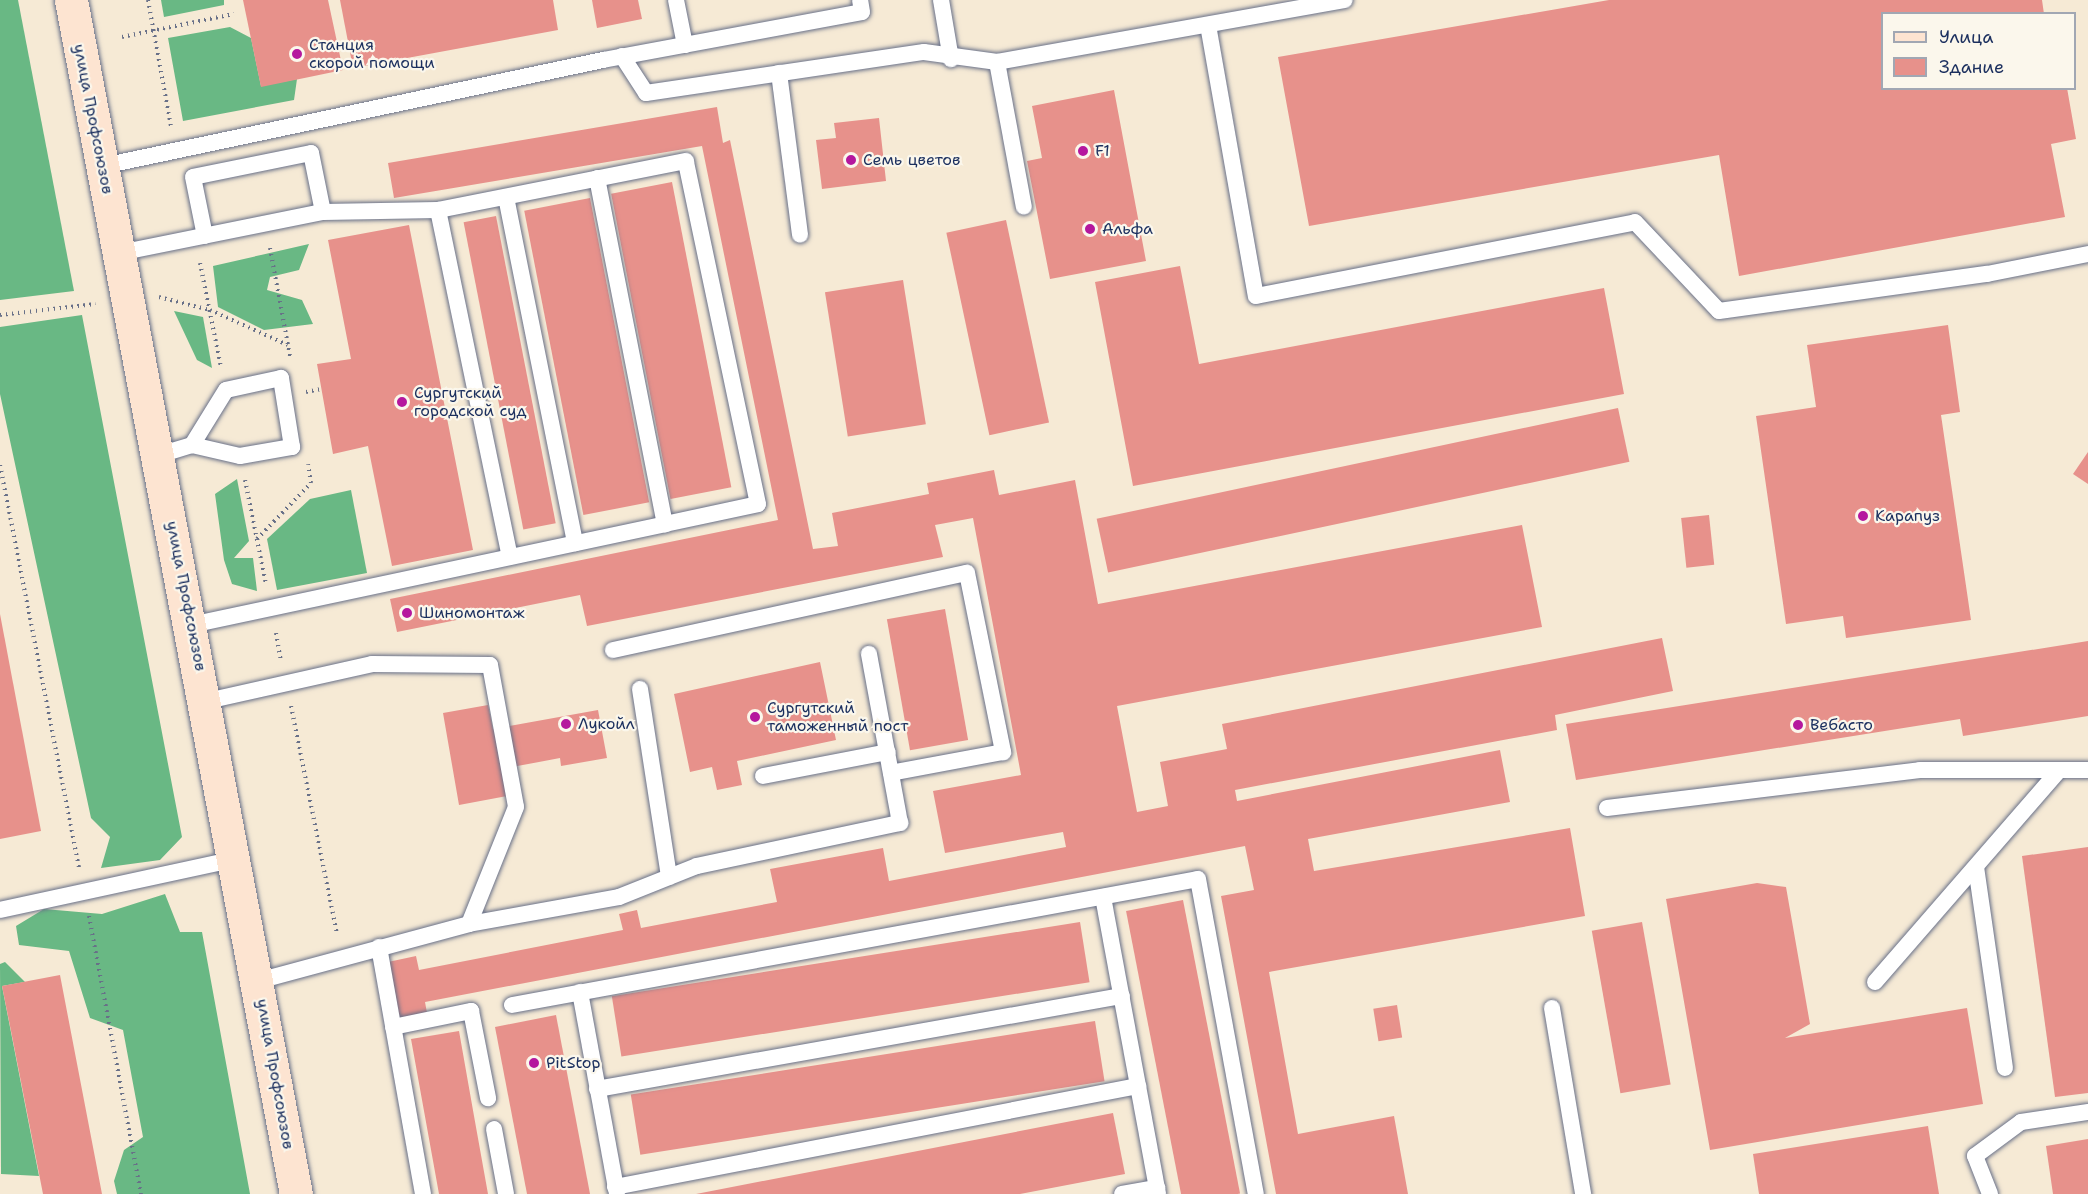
<!DOCTYPE html>
<meta charset="utf-8">
<style>
body{margin:0}
#map{position:relative;width:2088px;height:1194px;overflow:hidden;background:#f6ead5;font-family:"Shantell Sans",sans-serif}
div>[style]{position:absolute}
[style*='--x']{left:calc(var(--x)*1px);top:calc(var(--y)*1px);width:calc(var(--w)*1px);rotate:calc(var(--a)*1deg)}
.forest>*{inset:0;background:#69b884}
.building>*{inset:0;background:#e7918b;transform-origin:0 0}
.path>*{height:4px;margin-top:-2px;transform-origin:0;background:repeating-linear-gradient(90deg,#687088 0 1.5px,transparent 0 6px)}
.roads{filter:drop-shadow(0 0 2px #687088) drop-shadow(0 0 2px #687088)}
.service>*{height:16px;margin:-8px;padding:0 8px;transform-origin:8px;border-radius:8px;background:#fff}
.secondary>*{height:33px;margin:-16.5px;padding:0 16.5px;transform-origin:16.5px;border-radius:16.5px;background:#fde4d1}
.dots>*{width:16px;height:16px;translate:-50% -50%;box-sizing:border-box;border:3px solid #fbf7ec;border-radius:50%}
span{translate:-50% -50%;white-space:nowrap;text-align:center;line-height:1.15;-webkit-text-stroke:4.5px #fbf7ec;paint-order:stroke}
.poi-label{font-size:16px;color:#1b2f5e}
.left{translate:0 -50%;text-align:left}
.street-label{font-size:16px;color:#1b2f5e}
.legend{position:absolute;left:1881px;top:12px;width:195px;height:78px;box-sizing:border-box;background:#fbf7ec;border:2px solid #a1a7b3;margin:0;padding:8px 10px;list-style:none;font-size:18px;color:#1b2f5e}
.legend li{display:flex;align-items:center;gap:12px;height:30px}
.legend b{width:30px;border:2px solid #a1a7b3}
</style>
<div id="map">
<div class="forest">
<div style="clip-path:polygon(0 0,18px 0,74px 291px,0 300px)"></div>
<div style="clip-path:polygon(161px 0,224px 0,224px 5px,164px 17px)"></div>
<div style="clip-path:polygon(230px 27px,251px 38px,261px 86px,297px 79px,294px 100px,183px 121px,168px 38px)"></div>
<div style="clip-path:polygon(309px 244px,299px 270px,270px 277px,267px 290px,302px 300px,313px 324px,264px 330px,218px 307px,213px 266px)"></div>
<div style="clip-path:polygon(174px 311px,203px 317px,212px 368px,197px 360px)"></div>
<div style="clip-path:polygon(82px 315px,182px 837px,160px 860px,101px 868px,110px 837px,91px 818px,0 394px,0 327px)"></div>
<div style="clip-path:polygon(237px 479px,249px 541px,234px 558px,253px 558px,257px 591px,232px 584px,224px 560px,215px 494px)"></div>
<div style="clip-path:polygon(351px 490px,367px 573px,277px 590px,267px 539px,310px 499px)"></div>
<div style="clip-path:polygon(165px 894px,180px 932px,202px 932px,250px 1194px,117px 1194px,114px 1181px,124px 1150px,143px 1137px,123px 1030px,90px 1018px,69px 951px,19px 945px,16px 926px,44px 909px,102px 914px)"></div>
<div style="clip-path:polygon(5px 962px,25px 982px,2px 986px,39px 1176px,1px 1174px,0 964px)"></div>
</div>
<div class="building">
<div style="clip-path:polygon(243px 0,328px 0,343px 70px,261px 87px)"></div>
<div style="clip-path:polygon(340px 0,553px 0,558px 30px,353px 68px)"></div>
<div style="clip-path:polygon(592px 0,638px 0,642px 19px,597px 28px)"></div>
<div style="clip-path:polygon(1609px 0,2042px 0,2044px 14px,1882px 14px,1882px 88px,2067px 88px,2076px 139px,2051px 144px,2065px 217px,1739px 276px,1719px 155px,1309px 226px,1278px 57px)"></div>
<div style="clip-path:polygon(1114px 90px,1146px 261px,1050px 279px,1027px 161px,1042px 158px,1032px 106px)"></div>
<div style="clip-path:polygon(717px 107px,723px 143px,730px 140px,813px 549px,838px 546px,832px 513px,929px 494px,927px 483px,994px 470px,999px 495px,1075px 480px,1098px 604px,1522px 525px,1542px 627px,1117px 706px,1137px 812px,1168px 806px,1160px 762px,1227px 749px,1222px 724px,1662px 638px,1673px 691px,1555px 715px,1557px 730px,1235px 790px,1237px 801px,1500px 750px,1510px 802px,1308px 839px,1314px 871px,1570px 828px,1585px 916px,1269px 972px,1298px 1134px,1394px 1116px,1408px 1194px,1276px 1194px,1221px 896px,1254px 890px,1245px 846px,425px 1002px,427px 1013px,399px 1018px,388px 962px,416px 956px,419px 970px,623px 930px,619px 914px,637px 910px,641px 928px,777px 902px,770px 869px,883px 848px,889px 881px,1066px 847px,1063px 832px,945px 853px,933px 791px,1021px 775px,973px 518px,935px 525px,943px 557px,587px 626px,580px 595px,397px 632px,390px 599px,778px 520px,702px 146px,394px 198px,388px 163px)"></div>
<div style="clip-path:polygon(879px 118px,886px 181px,822px 189px,816px 140px,836px 138px,834px 123px)"></div>
<div style="left:672px;top:182px;width:311px;height:62px;rotate:79deg"></div>
<div style="left:590px;top:198px;width:310px;height:67px;rotate:79deg"></div>
<div style="left:496px;top:216px;width:313px;height:33px;rotate:79deg"></div>
<div style="left:1006px;top:220px;width:207px;height:61px;rotate:78deg"></div>
<div style="clip-path:polygon(409px 225px,473px 550px,392px 566px,368px 446px,333px 454px,317px 364px,351px 359px,328px 240px)"></div>
<div style="clip-path:polygon(1180px 266px,1199px 364px,1604px 288px,1624px 394px,1133px 486px,1095px 282px)"></div>
<div style="left:903px;top:280px;width:146px;height:79px;rotate:81deg"></div>
<div style="clip-path:polygon(1948px 325px,1960px 412px,1941px 415px,1971px 620px,1846px 638px,1843px 616px,1786px 624px,1756px 416px,1816px 407px,1807px 345px)"></div>
<div style="left:1618px;top:408px;width:55px;height:533px;rotate:78deg"></div>
<div style="clip-path:polygon(2088px 452px,2088px 484px,2073px 474px)"></div>
<div style="left:1709px;top:515px;width:50px;height:28px;rotate:84deg"></div>
<div style="left:945px;top:609px;width:133px;height:59px;rotate:80deg"></div>
<div style="clip-path:polygon(0 614px,41px 831px,0 839px)"></div>
<div style="clip-path:polygon(2088px 641px,2088px 716px,1963px 736px,1960px 719px,1576px 780px,1566px 724px)"></div>
<div style="clip-path:polygon(820px 662px,836px 740px,737px 761px,742px 785px,717px 790px,712px 767px,690px 772px,674px 694px)"></div>
<div style="clip-path:polygon(488px 705px,493px 729px,598px 710px,607px 758px,561px 766px,560px 758px,502px 769px,507px 796px,459px 805px,443px 713px)"></div>
<div style="clip-path:polygon(2088px 847px,2088px 1093px,2055px 1097px,2022px 856px)"></div>
<div style="clip-path:polygon(1757px 883px,1786px 887px,1810px 1024px,1785px 1038px,1967px 1008px,1983px 1104px,1710px 1150px,1666px 899px)"></div>
<div style="left:1183px;top:900px;width:299px;height:58px;rotate:79deg"></div>
<div style="left:1080px;top:922px;width:61px;height:474px;rotate:81deg"></div>
<div style="left:1642px;top:922px;width:165px;height:51px;rotate:80deg"></div>
<div style="clip-path:polygon(60px 975px,102px 1194px,43px 1194px,11px 1031px,2px 986px)"></div>
<div style="left:1397px;top:1005px;width:33px;height:24px;rotate:81deg"></div>
<div style="clip-path:polygon(556px 1015px,572px 1099px,590px 1194px,527px 1194px,495px 1027px)"></div>
<div style="left:1095px;top:1021px;width:61px;height:470px;rotate:81deg"></div>
<div style="clip-path:polygon(459px 1031px,474px 1116px,488px 1194px,439px 1194px,411px 1039px)"></div>
<div style="clip-path:polygon(1113px 1113px,1125px 1174px,1020px 1194px,696px 1194px)"></div>
<div style="clip-path:polygon(1928px 1126px,1939px 1194px,1759px 1194px,1753px 1154px)"></div>
<div style="clip-path:polygon(2088px 1139px,2088px 1194px,2053px 1194px,2046px 1146px)"></div>
</div>
<div class="path">
<div style="--x:148;--y:0;--w:128;--a:79.7"></div>
<div style="--x:122;--y:37;--w:114;--a:-11.6"></div>
<div style="--x:270;--y:248;--w:110;--a:79.5"></div>
<div style="--x:200;--y:263;--w:106;--a:78.6"></div>
<div style="--x:159;--y:297;--w:53;--a:14.3"></div>
<div style="--x:210;--y:310;--w:85;--a:24.2"></div>
<div style="--x:0;--y:315;--w:96;--a:-6.6"></div>
<div style="--x:306;--y:392;--w:15;--a:-11"></div>
<div style="--x:0;--y:465;--w:411;--a:78.9"></div>
<div style="--x:245;--y:480;--w:106;--a:78.6"></div>
<div style="--x:257;--y:539;--w:78;--a:-46"></div>
<div style="--x:311;--y:483;--w:19;--a:-99"></div>
<div style="--x:276;--y:633;--w:28;--a:80"></div>
<div style="--x:291;--y:706;--w:233;--a:78.6"></div>
<div style="--x:89;--y:916;--w:283;--a:79.4"></div>
</div>
<div class="roads">
<div class="service">
<div style="--x:676;--y:0;--w:46;--a:78.7"></div>
<div style="--x:941;--y:0;--w:60;--a:80.4"></div>
<div style="--x:1208;--y:25;--w:275;--a:80"></div>
<div style="--x:1256;--y:296;--w:386;--a:-11"></div>
<div style="--x:1635;--y:222;--w:122;--a:46.7"></div>
<div style="--x:1719;--y:311;--w:271;--a:-7.9"></div>
<div style="--x:1987;--y:274;--w:103;--a:-11.2"></div>
<div style="--x:622;--y:56;--w:44;--a:57"></div>
<div style="--x:646;--y:93;--w:281;--a:-8.4"></div>
<div style="--x:924;--y:52;--w:74;--a:7.8"></div>
<div style="--x:997;--y:62;--w:353;--a:-10.1"></div>
<div style="--x:997;--y:62;--w:147;--a:79.5"></div>
<div style="--x:779;--y:73;--w:163;--a:82.6"></div>
<div style="--x:103;--y:166;--w:511;--a:-11.97"></div>
<div style="--x:603;--y:60;--w:263;--a:-10.5"></div>
<div style="--x:862;--y:12;--w:12;--a:-99"></div>
<div style="--x:597;--y:178;--w:353;--a:78.9"></div>
<div style="--x:506;--y:197;--w:353;--a:78.7"></div>
<div style="--x:323;--y:212;--w:115;--a:-1"></div>
<div style="--x:119;--y:253;--w:208;--a:-11.4"></div>
<div style="--x:323;--y:212;--w:60;--a:-101.5"></div>
<div style="--x:311;--y:153;--w:120;--a:168.5"></div>
<div style="--x:193;--y:177;--w:60;--a:78.5"></div>
<div style="--x:159;--y:455;--w:34;--a:-17"></div>
<div style="--x:192;--y:445;--w:49;--a:12.9"></div>
<div style="--x:240;--y:456;--w:53;--a:-9.8"></div>
<div style="--x:292;--y:447;--w:70;--a:-99.1"></div>
<div style="--x:281;--y:378;--w:56;--a:167.7"></div>
<div style="--x:226;--y:390;--w:65;--a:121.7"></div>
<div style="--x:191;--y:625;--w:485;--a:-12"></div>
<div style="--x:665;--y:524;--w:95;--a:-12.1"></div>
<div style="--x:758;--y:504;--w:350;--a:-101.9"></div>
<div style="--x:686;--y:161;--w:253;--a:168.8"></div>
<div style="--x:438;--y:210;--w:354;--a:78.3"></div>
<div style="--x:613;--y:650;--w:362;--a:-12.3"></div>
<div style="--x:967;--y:573;--w:183;--a:78.6"></div>
<div style="--x:1003;--y:752;--w:114;--a:169.4"></div>
<div style="--x:640;--y:689;--w:190;--a:81.2"></div>
<div style="--x:207;--y:701;--w:169;--a:-12.6"></div>
<div style="--x:372;--y:664;--w:118;--a:0.5"></div>
<div style="--x:490;--y:665;--w:144;--a:79.6"></div>
<div style="--x:516;--y:807;--w:126;--a:111.9"></div>
<div style="--x:763;--y:776;--w:127;--a:-10.9"></div>
<div style="--x:1607;--y:808;--w:315;--a:-6.9"></div>
<div style="--x:1920;--y:770;--w:168;--a:0"></div>
<div style="--x:1976;--y:867;--w:203;--a:81.8"></div>
<div style="--x:1103;--y:897;--w:302;--a:79.5"></div>
<div style="--x:0;--y:910;--w:241;--a:-12.2"></div>
<div style="--x:379;--y:947;--w:251;--a:79.9"></div>
<div style="--x:258;--y:981;--w:219;--a:-15.1"></div>
<div style="--x:469;--y:924;--w:152;--a:-10.2"></div>
<div style="--x:619;--y:897;--w:84;--a:-21.7"></div>
<div style="--x:697;--y:866;--w:208;--a:-12"></div>
<div style="--x:900;--y:823;--w:172;--a:-100.4"></div>
<div style="--x:1875;--y:982;--w:277;--a:-49"></div>
<div style="--x:580;--y:992;--w:205;--a:79.6"></div>
<div style="--x:512;--y:1005;--w:697;--a:-10.41"></div>
<div style="--x:1198;--y:879;--w:320;--a:79.6"></div>
<div style="--x:1552;--y:1008;--w:189;--a:80.5"></div>
<div style="--x:393;--y:1027;--w:80;--a:-11.6"></div>
<div style="--x:471;--y:1011;--w:89;--a:78.9"></div>
<div style="--x:597;--y:1089;--w:533;--a:-10.05"></div>
<div style="--x:494;--y:1129;--w:66;--a:79.5"></div>
<div style="--x:615;--y:1187;--w:533;--a:-10.93"></div>
<div style="--x:1122;--y:1194;--w:36;--a:-10"></div>
<div style="--x:1990;--y:1194;--w:41;--a:-111.5"></div>
<div style="--x:1975;--y:1156;--w:57;--a:-36.5"></div>
<div style="--x:2021;--y:1122;--w:68;--a:-8.5"></div>
</div>
<div class="secondary">
<div style="--x:71;--y:0;--w:1215;--a:79.33"></div>
</div>
</div>
<div class="dots">
<div style="left:297px;top:54px;background:#b5179e"></div>
<div style="left:1083px;top:151px;background:#b5179e"></div>
<div style="left:851px;top:160px;background:#b5179e"></div>
<div style="left:1090px;top:229px;background:#b5179e"></div>
<div style="left:402px;top:402px;background:#b5179e"></div>
<div style="left:1863px;top:516px;background:#b5179e"></div>
<div style="left:407px;top:613px;background:#b5179e"></div>
<div style="left:755px;top:717px;background:#b5179e"></div>
<div style="left:566px;top:724px;background:#b5179e"></div>
<div style="left:1798px;top:725px;background:#b5179e"></div>
<div style="left:534px;top:1063px;background:#b5179e"></div>
</div>
<div class="poi-label">
<span class="left" style="left:309px;top:54px">Станция<br>скорой помощи</span>
<span class="left" style="left:1095px;top:151px">F1</span>
<span class="left" style="left:863px;top:160px">Семь цветов</span>
<span class="left" style="left:1102px;top:229px">Альфа</span>
<span class="left" style="left:414px;top:402px">Сургутский<br>городской суд</span>
<span class="left" style="left:1875px;top:516px">Карапуз</span>
<span class="left" style="left:419px;top:613px">Шиномонтаж</span>
<span class="left" style="left:767px;top:717px">Сургутский<br>таможенный пост</span>
<span class="left" style="left:578px;top:724px">Лукойл</span>
<span class="left" style="left:1810px;top:725px">Вебасто</span>
<span class="left" style="left:546px;top:1063px">PitStop</span>
</div>
<div class="street-label">
<span style="left:93px;top:119px;rotate:79deg">улица Профсоюзов</span>
<span style="left:186px;top:596px;rotate:79deg">улица Профсоюзов</span>
<span style="left:275px;top:1074px;rotate:80deg">улица Профсоюзов</span>
</div>
<ul class="legend">
<li><b style="height:8px;background:#fde4d1"></b>Улица</li>
<li><b style="height:16px;background:#e7918b"></b>Здание</li>
</ul>
</div>
